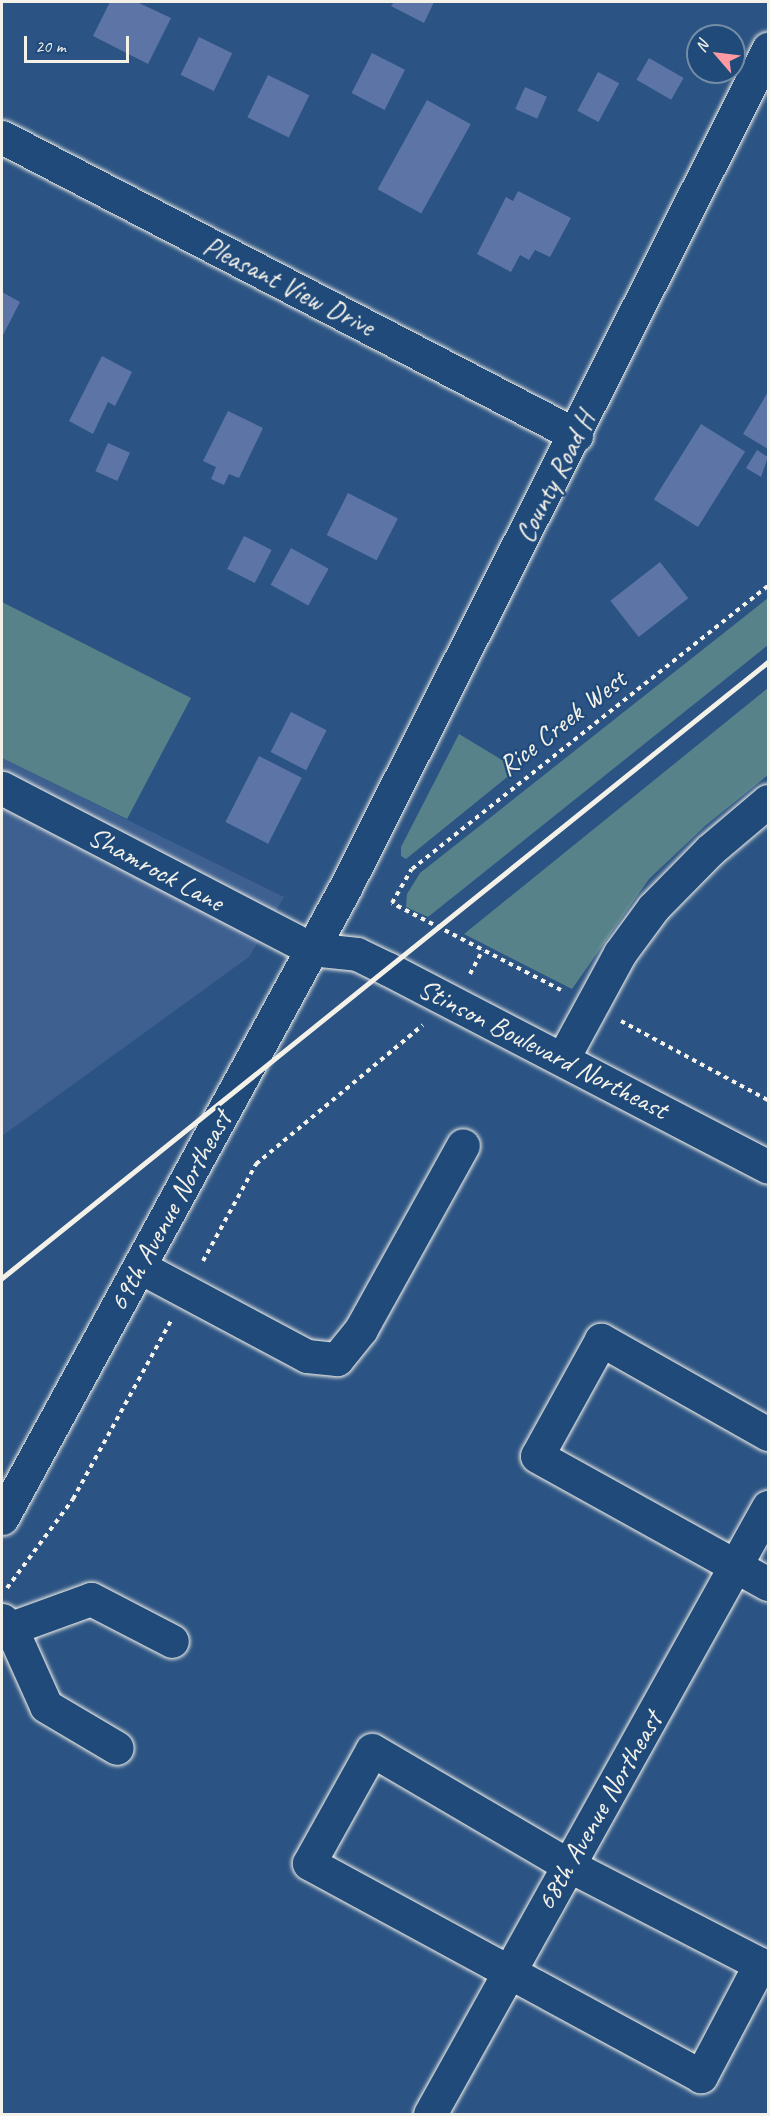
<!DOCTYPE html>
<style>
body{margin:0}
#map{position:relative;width:770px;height:2116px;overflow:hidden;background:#2b5383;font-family:Caveat,sans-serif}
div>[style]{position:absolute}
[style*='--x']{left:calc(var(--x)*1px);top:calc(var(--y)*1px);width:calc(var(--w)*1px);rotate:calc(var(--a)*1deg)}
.built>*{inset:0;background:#3e6090}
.green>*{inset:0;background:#57828a}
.building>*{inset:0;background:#5c75a6;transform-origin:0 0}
.path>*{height:4px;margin-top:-2px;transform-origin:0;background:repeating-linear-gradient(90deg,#f4f1e8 0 4.5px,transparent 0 9px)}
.roads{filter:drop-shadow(0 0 2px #f4f1e8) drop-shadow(0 0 2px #f4f1e8)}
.minor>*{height:33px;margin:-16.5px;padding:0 16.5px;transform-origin:16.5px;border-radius:16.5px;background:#1f4a7a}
.rail>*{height:4.5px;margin:-2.25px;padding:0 2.25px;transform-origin:2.25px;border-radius:2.25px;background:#f4f1e8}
span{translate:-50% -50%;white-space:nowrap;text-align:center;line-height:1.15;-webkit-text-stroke:4.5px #1f4a7a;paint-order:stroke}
.street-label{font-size:28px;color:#f4f1e8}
.frame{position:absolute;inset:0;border:3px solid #f4f1e8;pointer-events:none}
.north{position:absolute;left:686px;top:24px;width:60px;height:60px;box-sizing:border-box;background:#1f4a7a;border:2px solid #748da6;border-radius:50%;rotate:298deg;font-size:16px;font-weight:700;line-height:24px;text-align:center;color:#f4f1e8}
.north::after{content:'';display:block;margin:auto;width:21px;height:27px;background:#ff9aa2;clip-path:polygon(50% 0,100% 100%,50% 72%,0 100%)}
.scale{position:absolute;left:24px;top:36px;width:105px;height:27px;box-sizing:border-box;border:3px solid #f4f1e8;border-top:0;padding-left:8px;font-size:18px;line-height:21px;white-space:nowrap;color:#f4f1e8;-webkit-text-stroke:4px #1f4a7a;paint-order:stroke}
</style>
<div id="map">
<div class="built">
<div style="clip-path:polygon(2px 758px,284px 897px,249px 957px,2px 1136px)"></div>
</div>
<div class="green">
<div style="clip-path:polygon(768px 598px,768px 645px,428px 917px,406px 907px,407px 894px,420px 873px)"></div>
<div style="clip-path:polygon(2px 602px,191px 698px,127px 819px,2px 758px)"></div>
<div style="clip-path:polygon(768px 688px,768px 775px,706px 825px,649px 879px,572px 989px,464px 934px)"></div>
<div style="clip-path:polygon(459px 734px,517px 769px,406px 859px,401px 856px,401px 847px)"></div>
</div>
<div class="building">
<div style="clip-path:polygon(110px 2px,137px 2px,171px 18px,148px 64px,93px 36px)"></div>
<div style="clip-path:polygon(394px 2px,434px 2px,424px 23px,391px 6px)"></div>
<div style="left:199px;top:37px;width:37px;height:42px;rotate:26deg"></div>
<div style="left:372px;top:53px;width:37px;height:45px;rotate:27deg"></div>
<div style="left:649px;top:58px;width:40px;height:25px;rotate:30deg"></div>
<div style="left:598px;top:72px;width:24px;height:44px;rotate:28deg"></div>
<div style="left:268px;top:75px;width:46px;height:47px;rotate:26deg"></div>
<div style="left:525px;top:87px;width:24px;height:24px;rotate:24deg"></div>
<div style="left:427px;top:100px;width:50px;height:102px;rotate:29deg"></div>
<div style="clip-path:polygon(518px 191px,571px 218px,550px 257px,535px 250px,529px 260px,520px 255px,511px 272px,477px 254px,506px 197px,513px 201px)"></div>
<div style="clip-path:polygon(2px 292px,20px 302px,2px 337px)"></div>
<div style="clip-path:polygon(102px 356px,132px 372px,115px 406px,108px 402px,93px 434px,69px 421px)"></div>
<div style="clip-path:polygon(768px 392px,768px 449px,743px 434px)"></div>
<div style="clip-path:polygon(228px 411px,263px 428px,239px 478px,229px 474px,224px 485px,211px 479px,216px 467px,203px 461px)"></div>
<div style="left:701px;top:424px;width:52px;height:89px;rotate:32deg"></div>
<div style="left:108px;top:443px;width:24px;height:31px;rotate:24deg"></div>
<div style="clip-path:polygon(757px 450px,768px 457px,761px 477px,746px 468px)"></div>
<div style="left:348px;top:493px;width:56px;height:47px;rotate:27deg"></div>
<div style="left:244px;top:536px;width:31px;height:37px;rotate:27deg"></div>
<div style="left:291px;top:548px;width:43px;height:42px;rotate:29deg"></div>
<div style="left:660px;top:562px;width:46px;height:63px;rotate:52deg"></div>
<div style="left:291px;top:712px;width:40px;height:45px;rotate:27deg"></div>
<div style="left:259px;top:756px;width:48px;height:74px;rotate:27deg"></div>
</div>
<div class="path">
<div style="--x:470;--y:974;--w:27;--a:-62"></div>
<div style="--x:561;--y:990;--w:190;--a:-152.8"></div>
<div style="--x:392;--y:903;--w:39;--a:-60"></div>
<div style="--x:412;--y:869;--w:455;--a:-38.5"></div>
<div style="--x:621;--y:1021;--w:167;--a:28.3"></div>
<div style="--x:203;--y:1261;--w:111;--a:-61.3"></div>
<div style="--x:256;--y:1164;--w:217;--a:-39.8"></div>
<div style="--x:7;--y:1588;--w:111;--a:-53.4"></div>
<div style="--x:73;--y:1499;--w:203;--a:-61.2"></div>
</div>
<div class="roads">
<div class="minor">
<div style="--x:2;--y:137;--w:647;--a:27.44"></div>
<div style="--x:2;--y:788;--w:348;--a:27.5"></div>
<div style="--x:311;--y:949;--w:46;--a:6.2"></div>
<div style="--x:357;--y:954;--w:34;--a:26"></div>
<div style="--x:388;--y:969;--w:428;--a:27.5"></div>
<div style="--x:563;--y:1058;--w:119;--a:-61.5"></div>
<div style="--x:620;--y:953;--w:56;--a:-53.7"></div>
<div style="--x:653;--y:908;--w:81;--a:-45.5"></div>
<div style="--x:710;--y:850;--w:76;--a:-40.2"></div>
<div style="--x:140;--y:1267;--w:189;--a:28.1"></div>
<div style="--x:307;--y:1356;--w:30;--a:6"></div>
<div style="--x:337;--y:1359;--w:38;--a:-51"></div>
<div style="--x:361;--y:1329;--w:210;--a:-61"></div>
<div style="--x:768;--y:1434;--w:192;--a:-150.6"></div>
<div style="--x:601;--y:1340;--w:132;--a:118.9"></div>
<div style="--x:537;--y:1456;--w:264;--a:29"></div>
<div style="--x:2;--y:1518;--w:717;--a:-61.43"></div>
<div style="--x:345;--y:888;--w:940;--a:-63.24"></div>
<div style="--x:2;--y:1620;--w:12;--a:42"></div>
<div style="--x:11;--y:1628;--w:85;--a:65.8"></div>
<div style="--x:46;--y:1706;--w:82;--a:30.6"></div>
<div style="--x:11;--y:1628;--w:85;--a:-19.9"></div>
<div style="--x:91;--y:1599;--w:91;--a:27.4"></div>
<div style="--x:372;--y:1750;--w:227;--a:30.4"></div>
<div style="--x:568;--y:1865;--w:216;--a:27.3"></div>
<div style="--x:760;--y:1964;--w:127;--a:117.8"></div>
<div style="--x:701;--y:2076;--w:446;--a:-151.5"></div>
<div style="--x:309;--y:1863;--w:129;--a:-60.9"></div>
<div style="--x:430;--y:2114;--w:695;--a:-60.89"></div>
</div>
</div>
<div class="rail">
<div style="--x:2;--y:1278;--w:983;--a:-38.81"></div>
</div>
<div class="street-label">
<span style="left:289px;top:286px;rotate:27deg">Pleasant View Drive</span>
<span style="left:555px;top:477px;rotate:-63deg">County Road H</span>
<span style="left:562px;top:723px;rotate:-38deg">Rice Creek West</span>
<span style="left:156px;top:869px;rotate:28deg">Shamrock Lane</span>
<span style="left:543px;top:1049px;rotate:27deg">Stinson Boulevard Northeast</span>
<span style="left:170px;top:1211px;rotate:-61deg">69th Avenue Northeast</span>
<span style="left:599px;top:1811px;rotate:-60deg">68th Avenue Northeast</span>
</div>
<div class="frame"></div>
<div class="north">N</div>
<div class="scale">20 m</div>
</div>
